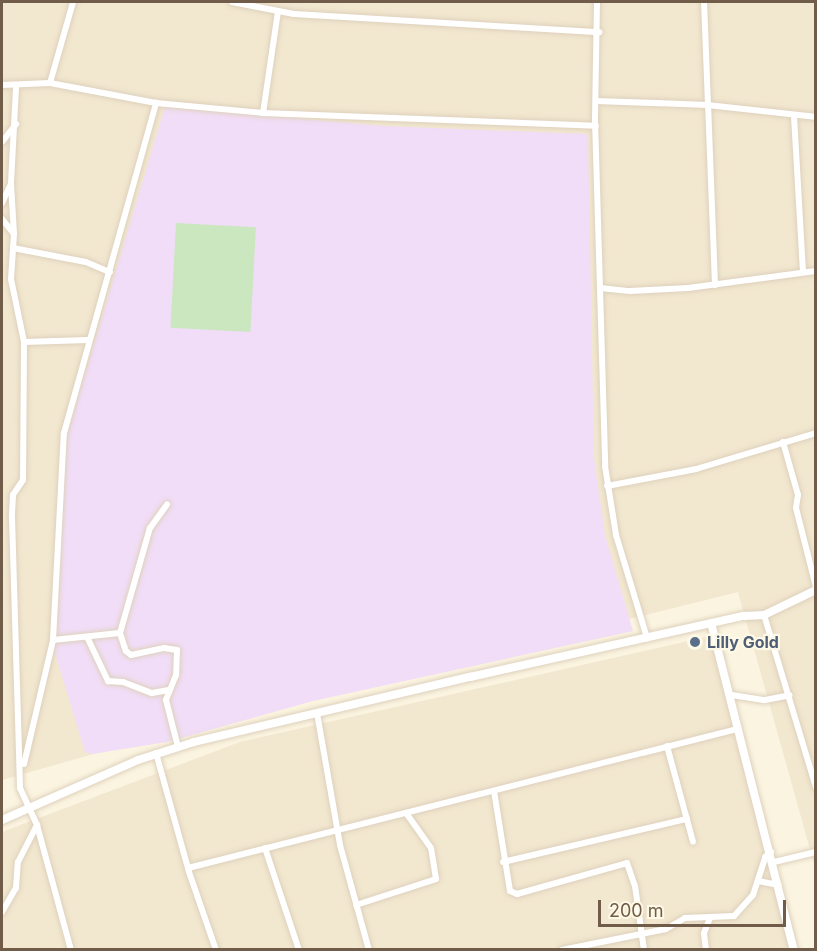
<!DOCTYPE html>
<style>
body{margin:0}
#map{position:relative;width:817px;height:951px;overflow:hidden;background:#fbf4e0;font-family:Inter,sans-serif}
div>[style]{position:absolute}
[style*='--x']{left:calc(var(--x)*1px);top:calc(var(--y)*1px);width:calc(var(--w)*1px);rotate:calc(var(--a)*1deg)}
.residential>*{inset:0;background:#f2e7cf}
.education>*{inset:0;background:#f1ddf7}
.green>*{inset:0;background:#cae7c0;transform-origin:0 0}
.roads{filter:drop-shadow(0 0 2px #ded1bd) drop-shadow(0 0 2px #ded1bd)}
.minor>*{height:6px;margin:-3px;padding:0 3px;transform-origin:3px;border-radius:3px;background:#fff}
.tertiary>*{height:8px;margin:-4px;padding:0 4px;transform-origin:4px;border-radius:4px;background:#fff}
.secondary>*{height:8px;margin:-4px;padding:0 4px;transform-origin:4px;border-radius:4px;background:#fff}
.dots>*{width:16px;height:16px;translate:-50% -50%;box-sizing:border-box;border:3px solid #fef8e6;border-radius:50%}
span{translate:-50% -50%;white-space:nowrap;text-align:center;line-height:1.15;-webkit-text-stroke:4.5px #fef8e6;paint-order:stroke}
.service-label{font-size:16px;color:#4e5e75;font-weight:700}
.left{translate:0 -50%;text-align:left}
.frame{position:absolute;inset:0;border:3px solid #705c49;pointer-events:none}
.scale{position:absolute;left:598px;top:900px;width:188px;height:27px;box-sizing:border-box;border:3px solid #705c49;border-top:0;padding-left:8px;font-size:18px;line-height:21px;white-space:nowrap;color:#705c49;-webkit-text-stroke:4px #fef8e6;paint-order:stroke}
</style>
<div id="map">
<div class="residential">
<div style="clip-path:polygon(2px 2px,815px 2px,815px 867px,738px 592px,146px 739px,2px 780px)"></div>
<div style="clip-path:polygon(715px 635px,793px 950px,2px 950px,2px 832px,240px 742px)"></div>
</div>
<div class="education">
<div style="clip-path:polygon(165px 107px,385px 126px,588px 134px,594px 458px,605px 535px,633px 631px,313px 701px,167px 742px,92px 754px,85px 752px,55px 653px,64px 443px)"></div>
</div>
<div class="green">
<div style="left:176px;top:223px;width:80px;height:105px;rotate:3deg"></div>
</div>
<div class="roads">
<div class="minor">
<div style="--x:232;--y:2;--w:63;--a:11"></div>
<div style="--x:294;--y:14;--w:306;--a:3.4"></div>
<div style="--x:597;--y:2;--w:118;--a:91"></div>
<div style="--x:595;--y:120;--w:346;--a:88.3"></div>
<div style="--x:605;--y:466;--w:70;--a:80.9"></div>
<div style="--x:616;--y:535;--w:108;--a:73.2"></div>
<div style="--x:50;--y:83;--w:84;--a:-74.1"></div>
<div style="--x:2;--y:85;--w:48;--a:-2.4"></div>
<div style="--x:50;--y:83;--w:108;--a:10.7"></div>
<div style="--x:156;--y:103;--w:107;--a:5.3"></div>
<div style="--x:263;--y:113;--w:333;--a:2.2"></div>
<div style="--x:596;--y:101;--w:112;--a:2"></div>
<div style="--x:708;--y:105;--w:103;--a:-92.2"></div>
<div style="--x:263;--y:113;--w:102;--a:-81.6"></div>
<div style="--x:794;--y:116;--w:156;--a:86.7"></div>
<div style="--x:2;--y:142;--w:23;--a:-52"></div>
<div style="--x:2;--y:203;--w:21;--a:-65"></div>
<div style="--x:2;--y:219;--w:19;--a:51"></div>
<div style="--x:14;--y:234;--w:45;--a:93.8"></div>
<div style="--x:11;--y:279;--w:64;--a:78.3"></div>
<div style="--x:24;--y:342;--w:138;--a:90.4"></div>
<div style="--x:23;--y:480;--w:18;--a:124"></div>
<div style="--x:13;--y:495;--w:22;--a:93"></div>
<div style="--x:12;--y:517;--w:271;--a:88.3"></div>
<div style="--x:20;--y:788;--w:41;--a:65.3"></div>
<div style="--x:37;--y:825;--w:130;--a:74.8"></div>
<div style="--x:14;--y:234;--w:51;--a:-93.4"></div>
<div style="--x:11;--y:183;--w:96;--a:-87"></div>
<div style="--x:13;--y:248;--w:74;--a:10.9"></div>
<div style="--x:86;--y:262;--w:26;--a:23"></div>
<div style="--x:715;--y:285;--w:180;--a:-92.2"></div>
<div style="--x:708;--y:105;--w:109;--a:6.3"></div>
<div style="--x:600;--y:288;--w:30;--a:6"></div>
<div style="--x:630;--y:291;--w:58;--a:-3"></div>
<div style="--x:688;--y:288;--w:129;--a:-7.6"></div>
<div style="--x:24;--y:342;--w:64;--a:-1.8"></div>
<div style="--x:783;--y:442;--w:55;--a:74.2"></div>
<div style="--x:798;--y:495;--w:13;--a:99"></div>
<div style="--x:796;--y:508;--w:81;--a:75.8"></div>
<div style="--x:607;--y:486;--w:91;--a:-10.8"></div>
<div style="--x:696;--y:469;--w:125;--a:-16.7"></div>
<div style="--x:764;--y:615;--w:180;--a:73.2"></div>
<div style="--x:120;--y:633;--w:19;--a:72"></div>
<div style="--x:126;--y:651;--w:6;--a:39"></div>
<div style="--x:131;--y:655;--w:34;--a:-12"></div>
<div style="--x:164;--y:648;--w:13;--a:9"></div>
<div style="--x:177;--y:650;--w:25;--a:92"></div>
<div style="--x:176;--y:675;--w:27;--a:112"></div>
<div style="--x:166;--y:700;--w:49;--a:75.7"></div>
<div style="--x:88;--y:639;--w:47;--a:64.5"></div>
<div style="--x:108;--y:681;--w:15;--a:4"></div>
<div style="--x:123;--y:682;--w:31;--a:21"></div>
<div style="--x:152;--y:693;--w:17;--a:-10"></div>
<div style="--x:53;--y:640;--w:67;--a:-6"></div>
<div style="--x:120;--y:633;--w:109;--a:-74.1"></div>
<div style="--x:150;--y:528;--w:29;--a:-54"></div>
<div style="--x:732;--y:695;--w:33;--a:9"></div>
<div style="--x:765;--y:700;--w:25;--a:-11"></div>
<div style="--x:317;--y:713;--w:134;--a:80.1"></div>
<div style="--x:340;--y:845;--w:109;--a:74.6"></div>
<div style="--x:667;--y:746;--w:99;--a:74.8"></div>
<div style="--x:156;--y:753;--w:123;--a:74.5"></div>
<div style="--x:189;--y:872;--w:83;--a:70.9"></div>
<div style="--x:24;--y:764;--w:127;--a:-76.8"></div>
<div style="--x:53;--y:640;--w:207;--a:-87"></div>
<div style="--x:64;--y:433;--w:343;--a:-74.4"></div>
<div style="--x:494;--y:791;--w:101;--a:80.9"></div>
<div style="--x:510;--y:891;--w:8;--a:23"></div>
<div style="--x:517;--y:894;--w:114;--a:-15.7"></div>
<div style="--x:627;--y:863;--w:24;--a:71"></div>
<div style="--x:635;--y:886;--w:65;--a:82"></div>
<div style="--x:265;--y:848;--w:108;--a:71.6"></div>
<div style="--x:503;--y:862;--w:189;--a:-13.2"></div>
<div style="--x:774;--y:862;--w:43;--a:-13.4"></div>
<div style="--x:188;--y:868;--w:566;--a:-14.21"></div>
<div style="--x:758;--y:881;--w:21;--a:11"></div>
<div style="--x:356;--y:905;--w:84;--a:-18"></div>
<div style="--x:436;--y:879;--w:31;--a:-99"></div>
<div style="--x:431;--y:848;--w:43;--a:-125.5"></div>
<div style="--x:2;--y:912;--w:28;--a:-60"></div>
<div style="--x:16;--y:888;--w:26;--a:-86"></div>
<div style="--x:18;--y:862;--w:42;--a:-62.8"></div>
<div style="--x:562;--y:950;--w:106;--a:-11.4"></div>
<div style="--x:666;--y:929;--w:22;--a:-30"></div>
<div style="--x:685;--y:918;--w:49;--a:-2.3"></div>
<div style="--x:734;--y:916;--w:28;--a:-48"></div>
<div style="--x:753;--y:895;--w:40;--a:-72"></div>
<div style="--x:765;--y:857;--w:8;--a:-40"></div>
<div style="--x:706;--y:950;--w:17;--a:-97"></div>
<div style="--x:704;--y:933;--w:16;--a:-68"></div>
</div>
<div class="tertiary">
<div style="--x:711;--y:623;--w:337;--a:75.8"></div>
</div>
<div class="secondary">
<div style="--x:2;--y:820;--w:149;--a:-23.8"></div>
<div style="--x:138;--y:760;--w:59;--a:-17.8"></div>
<div style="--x:194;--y:742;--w:284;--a:-13.3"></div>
<div style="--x:470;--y:677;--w:281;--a:-12.6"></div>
<div style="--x:744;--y:616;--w:20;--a:-3"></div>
<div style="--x:764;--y:615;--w:58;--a:-25.7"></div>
</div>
</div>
<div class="dots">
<div style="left:695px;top:642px;background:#5c6f8a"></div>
</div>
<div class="service-label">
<span class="left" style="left:707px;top:642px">Lilly Gold</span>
</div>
<div class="frame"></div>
<div class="scale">200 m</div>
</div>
